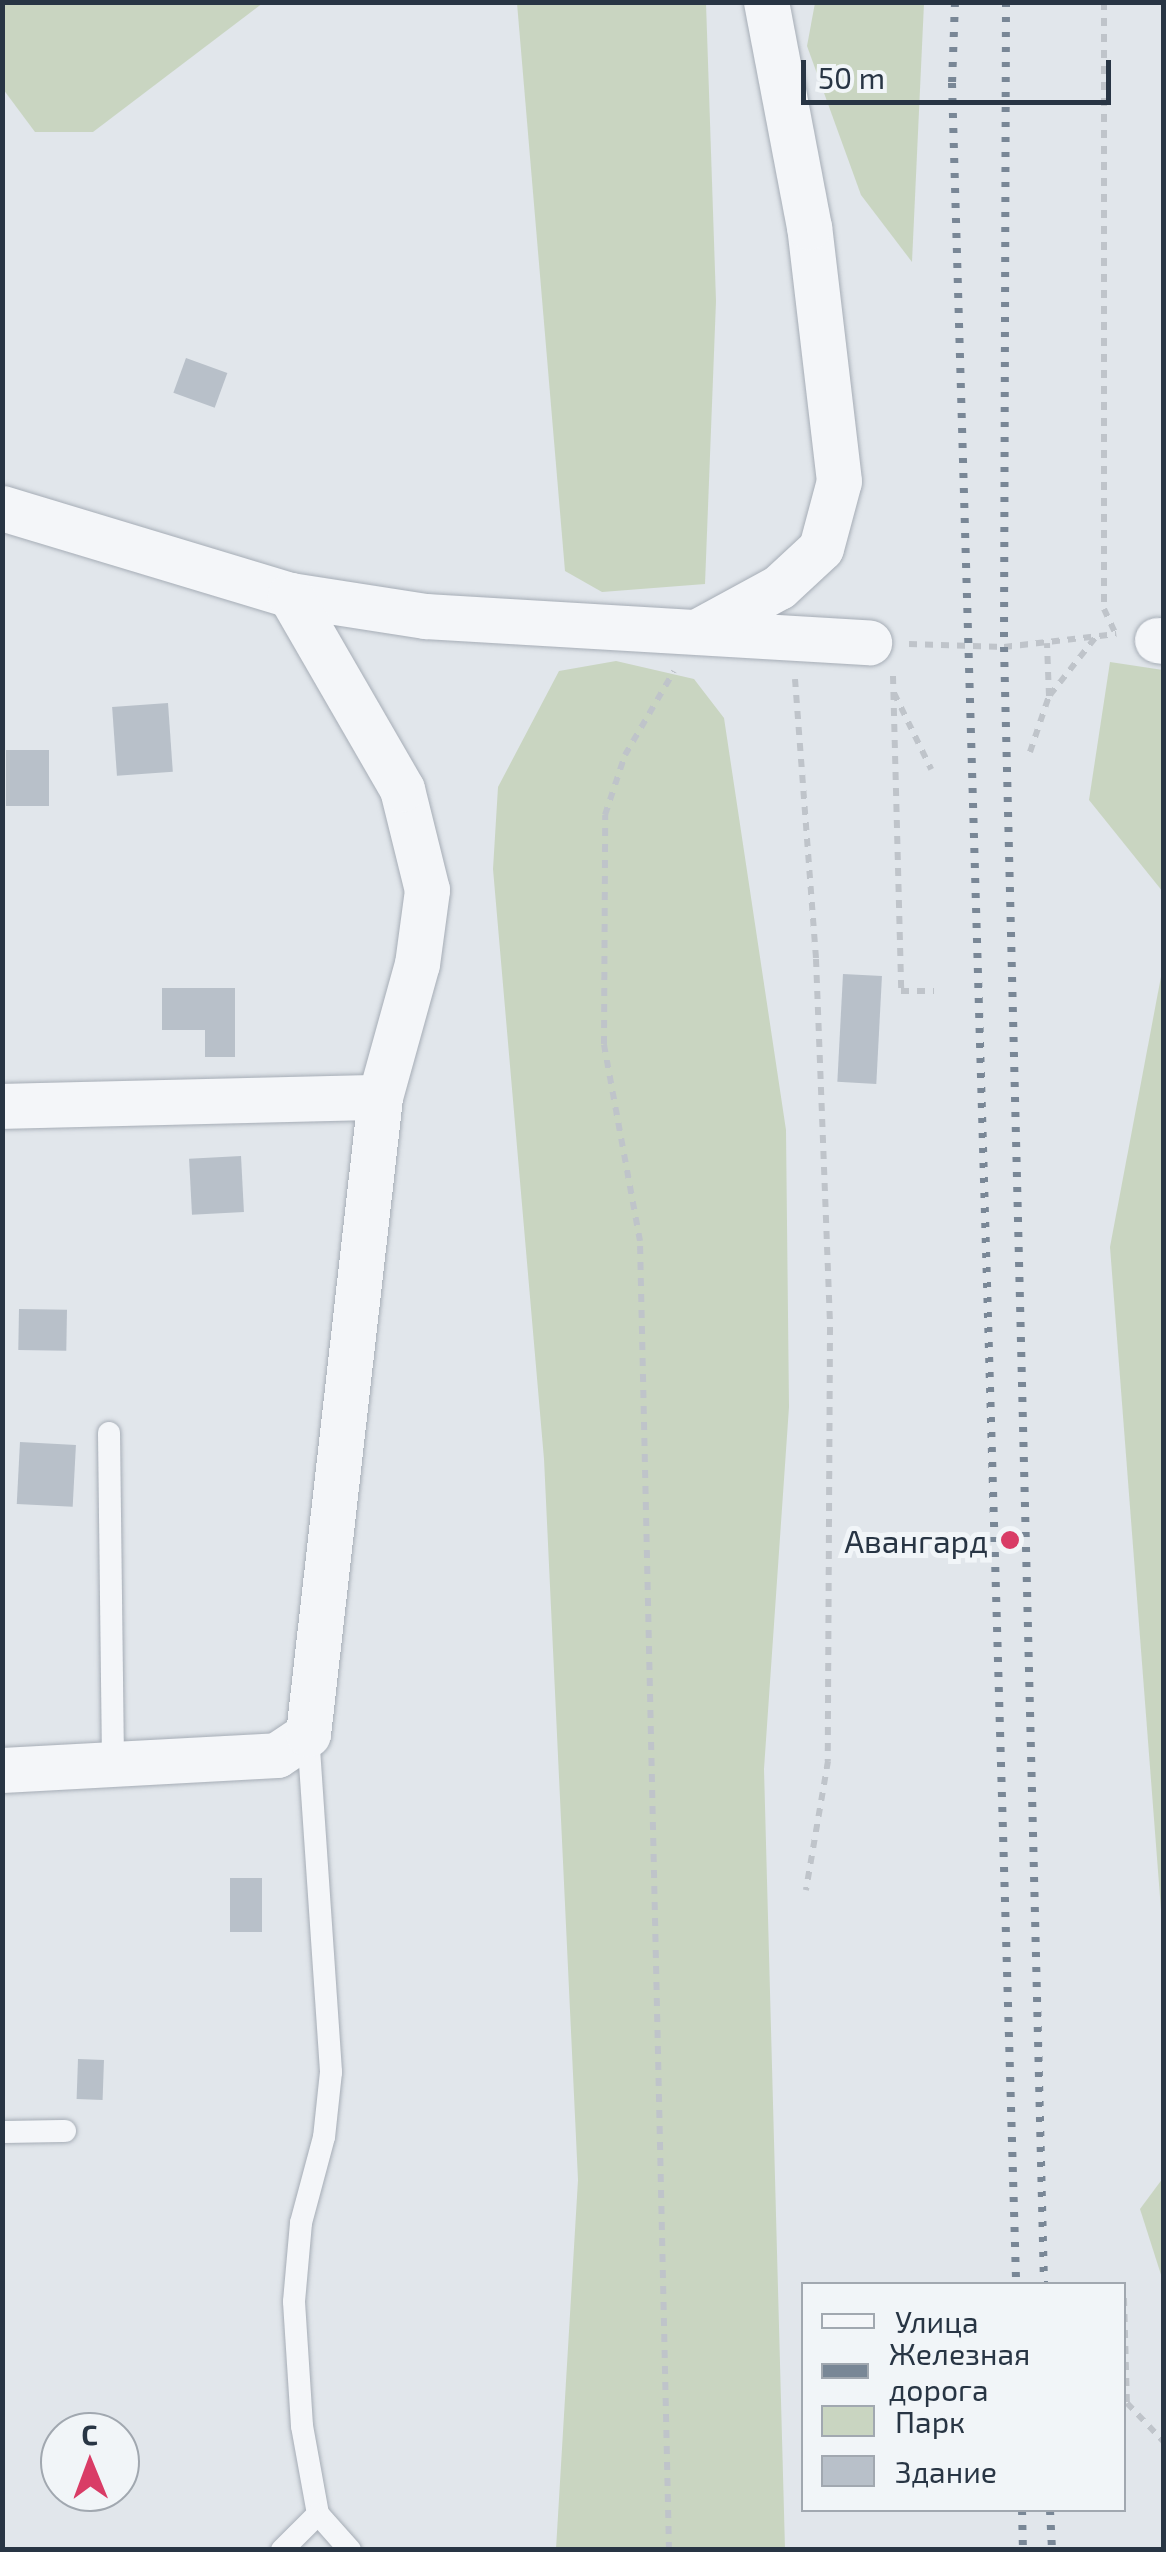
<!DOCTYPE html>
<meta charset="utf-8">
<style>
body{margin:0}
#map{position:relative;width:1166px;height:2552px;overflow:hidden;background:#e1e6eb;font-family:"Exo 2",sans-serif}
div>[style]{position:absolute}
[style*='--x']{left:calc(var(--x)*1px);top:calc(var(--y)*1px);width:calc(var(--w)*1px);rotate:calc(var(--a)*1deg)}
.green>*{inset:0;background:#c9d5c1}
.building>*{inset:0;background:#b8c0c9;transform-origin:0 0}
.path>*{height:6px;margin-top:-3px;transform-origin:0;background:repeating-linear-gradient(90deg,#bfc4ca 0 8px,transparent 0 16px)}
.roads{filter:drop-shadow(0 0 2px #a6adb6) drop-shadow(0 0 2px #a6adb6)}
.lane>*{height:22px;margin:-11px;padding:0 11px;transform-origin:11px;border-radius:11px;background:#f4f6f9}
.street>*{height:45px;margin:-22.5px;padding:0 22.5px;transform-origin:22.5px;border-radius:22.5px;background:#f4f6f9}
.rail>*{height:8px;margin-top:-4px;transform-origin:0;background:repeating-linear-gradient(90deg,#798796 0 5px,transparent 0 15px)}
.dots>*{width:28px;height:28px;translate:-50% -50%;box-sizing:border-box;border:5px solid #f1f5f8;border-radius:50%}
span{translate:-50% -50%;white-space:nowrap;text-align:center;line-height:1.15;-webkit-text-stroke:10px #f1f5f8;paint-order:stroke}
.poi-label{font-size:32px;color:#283544}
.right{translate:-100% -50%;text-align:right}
.frame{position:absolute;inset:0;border:5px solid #283544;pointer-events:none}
.legend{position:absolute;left:801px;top:2282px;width:325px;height:230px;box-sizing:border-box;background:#f1f5f8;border:2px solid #a1a8b0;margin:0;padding:12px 18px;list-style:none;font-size:30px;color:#283544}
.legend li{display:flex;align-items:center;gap:20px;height:50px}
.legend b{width:50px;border:2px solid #a1a8b0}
.north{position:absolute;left:40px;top:2412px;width:100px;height:100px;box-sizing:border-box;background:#f1f5f8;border:2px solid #a1a8b0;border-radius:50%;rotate:359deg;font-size:28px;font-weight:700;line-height:40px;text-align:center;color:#283544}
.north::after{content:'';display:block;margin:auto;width:35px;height:45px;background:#d93c66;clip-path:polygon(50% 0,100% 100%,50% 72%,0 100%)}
.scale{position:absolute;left:801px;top:60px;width:310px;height:45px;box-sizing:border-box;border:5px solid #283544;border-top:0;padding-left:12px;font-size:30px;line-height:35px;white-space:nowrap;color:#283544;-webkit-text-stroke:8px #f1f5f8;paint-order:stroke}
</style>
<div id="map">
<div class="green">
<div style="clip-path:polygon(3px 2px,263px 2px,263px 3px,93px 132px,35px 132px,3px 89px)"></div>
<div style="clip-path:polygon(517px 3px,706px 3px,716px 301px,705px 584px,602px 592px,565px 571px)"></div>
<div style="clip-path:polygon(815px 3px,924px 3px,912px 262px,861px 195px,807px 46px)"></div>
<div style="clip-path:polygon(616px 661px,694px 679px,724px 718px,786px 1130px,789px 1407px,764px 1769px,785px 2549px,556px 2549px,578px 2180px,544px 1459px,493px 869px,498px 787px,559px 671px)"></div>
<div style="clip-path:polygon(1110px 662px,1163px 670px,1163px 892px,1089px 800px)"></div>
<div style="clip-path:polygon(1163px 966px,1163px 1936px,1110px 1247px)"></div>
<div style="clip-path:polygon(1163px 2178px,1163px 2281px,1140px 2209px)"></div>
</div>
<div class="building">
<div style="left:186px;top:358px;width:44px;height:37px;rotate:20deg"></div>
<div style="left:168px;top:703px;width:69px;height:56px;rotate:86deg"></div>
<div style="left:6px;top:750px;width:43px;height:56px"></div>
<div style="left:843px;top:974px;width:39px;height:108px;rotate:3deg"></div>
<div style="clip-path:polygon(162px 988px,235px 988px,235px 1057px,205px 1057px,205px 1030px,162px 1030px)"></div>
<div style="left:241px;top:1156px;width:56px;height:52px;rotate:87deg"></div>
<div style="left:19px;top:1309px;width:48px;height:41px;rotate:1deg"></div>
<div style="left:20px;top:1442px;width:56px;height:62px;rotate:3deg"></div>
<div style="left:230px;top:1878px;width:32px;height:54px"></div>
<div style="left:78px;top:2059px;width:26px;height:40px;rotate:2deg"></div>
</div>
<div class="path">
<div style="--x:1104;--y:2;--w:607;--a:90"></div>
<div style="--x:1104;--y:609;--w:26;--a:65"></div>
<div style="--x:909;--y:644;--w:95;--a:1.8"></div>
<div style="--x:1004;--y:647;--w:113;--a:-6.6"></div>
<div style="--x:893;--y:676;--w:315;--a:88.5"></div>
<div style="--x:901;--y:991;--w:33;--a:0"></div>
<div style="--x:795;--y:679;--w:281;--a:85.7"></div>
<div style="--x:816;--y:959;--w:368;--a:87.8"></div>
<div style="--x:830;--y:1327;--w:434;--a:90.3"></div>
<div style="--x:828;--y:1761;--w:131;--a:99.7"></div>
<div style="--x:894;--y:693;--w:85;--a:64"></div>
<div style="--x:1050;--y:695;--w:73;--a:-51.7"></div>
<div style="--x:1030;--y:752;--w:59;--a:-71.3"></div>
<div style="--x:1049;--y:696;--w:53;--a:-92.2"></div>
<div style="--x:1124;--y:2298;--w:105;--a:88.4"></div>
<div style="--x:1127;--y:2403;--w:54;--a:46.5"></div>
<div style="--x:669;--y:2550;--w:1309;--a:-91.27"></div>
<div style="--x:640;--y:1241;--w:200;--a:-100.4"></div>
<div style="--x:604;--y:1044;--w:229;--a:-89.7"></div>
<div style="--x:605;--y:815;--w:63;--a:-71.6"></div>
<div style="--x:625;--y:755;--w:97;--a:-59.7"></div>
</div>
<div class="roads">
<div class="lane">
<div style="--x:109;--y:1433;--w:332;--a:89.3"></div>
<div style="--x:308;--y:1734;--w:339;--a:86.1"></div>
<div style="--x:331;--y:2072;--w:65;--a:96.1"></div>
<div style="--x:324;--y:2137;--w:89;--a:105"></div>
<div style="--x:301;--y:2223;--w:79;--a:95.1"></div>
<div style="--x:294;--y:2302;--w:124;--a:86.3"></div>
<div style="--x:302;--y:2426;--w:89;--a:79.7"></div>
<div style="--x:318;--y:2514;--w:48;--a:48.4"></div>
<div style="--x:2;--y:2132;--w:63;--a:-0.9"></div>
<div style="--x:282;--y:2550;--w:51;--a:-45"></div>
</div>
<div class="street">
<div style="--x:2;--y:508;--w:301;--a:16.8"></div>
<div style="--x:290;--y:595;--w:137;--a:8.8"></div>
<div style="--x:425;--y:616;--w:445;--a:3.4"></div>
<div style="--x:698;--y:631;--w:92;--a:-28.5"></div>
<div style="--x:779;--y:587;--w:57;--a:-42.9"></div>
<div style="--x:821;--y:548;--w:69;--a:-75"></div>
<div style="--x:839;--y:481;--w:256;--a:-96.7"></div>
<div style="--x:809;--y:227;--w:229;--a:-100.8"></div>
<div style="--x:1157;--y:640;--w:7;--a:8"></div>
<div style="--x:2;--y:1106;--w:378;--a:-1.4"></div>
<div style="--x:2;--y:1770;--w:275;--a:-3.1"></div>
<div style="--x:277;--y:1755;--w:37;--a:-34"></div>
<div style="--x:308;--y:1734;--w:641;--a:-83.55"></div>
<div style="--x:380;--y:1097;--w:138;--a:-74.5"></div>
<div style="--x:417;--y:964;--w:75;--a:-82.3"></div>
<div style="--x:427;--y:890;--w:104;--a:-103.9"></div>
<div style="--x:402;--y:789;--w:224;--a:-120"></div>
</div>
</div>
<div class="rail">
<div style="--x:955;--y:2;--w:81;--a:92.1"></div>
<div style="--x:952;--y:83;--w:2202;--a:88.33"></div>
<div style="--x:1006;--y:2;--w:645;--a:90.18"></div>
<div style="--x:1004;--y:647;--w:1637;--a:88.6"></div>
<div style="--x:1022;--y:2510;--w:40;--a:88.6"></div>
<div style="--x:1050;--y:2510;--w:40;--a:87.1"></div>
</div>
<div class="dots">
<div style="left:1010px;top:1540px;background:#d93c66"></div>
</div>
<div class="poi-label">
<span class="right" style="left:988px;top:1540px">Авангард</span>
</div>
<div class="frame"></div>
<ul class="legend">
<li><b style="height:12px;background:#f4f6f9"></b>Улица</li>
<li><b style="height:12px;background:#798796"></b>Железная дорога</li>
<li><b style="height:28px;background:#c9d5c1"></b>Парк</li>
<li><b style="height:28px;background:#b8c0c9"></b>Здание</li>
</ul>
<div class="north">С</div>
<div class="scale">50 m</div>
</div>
